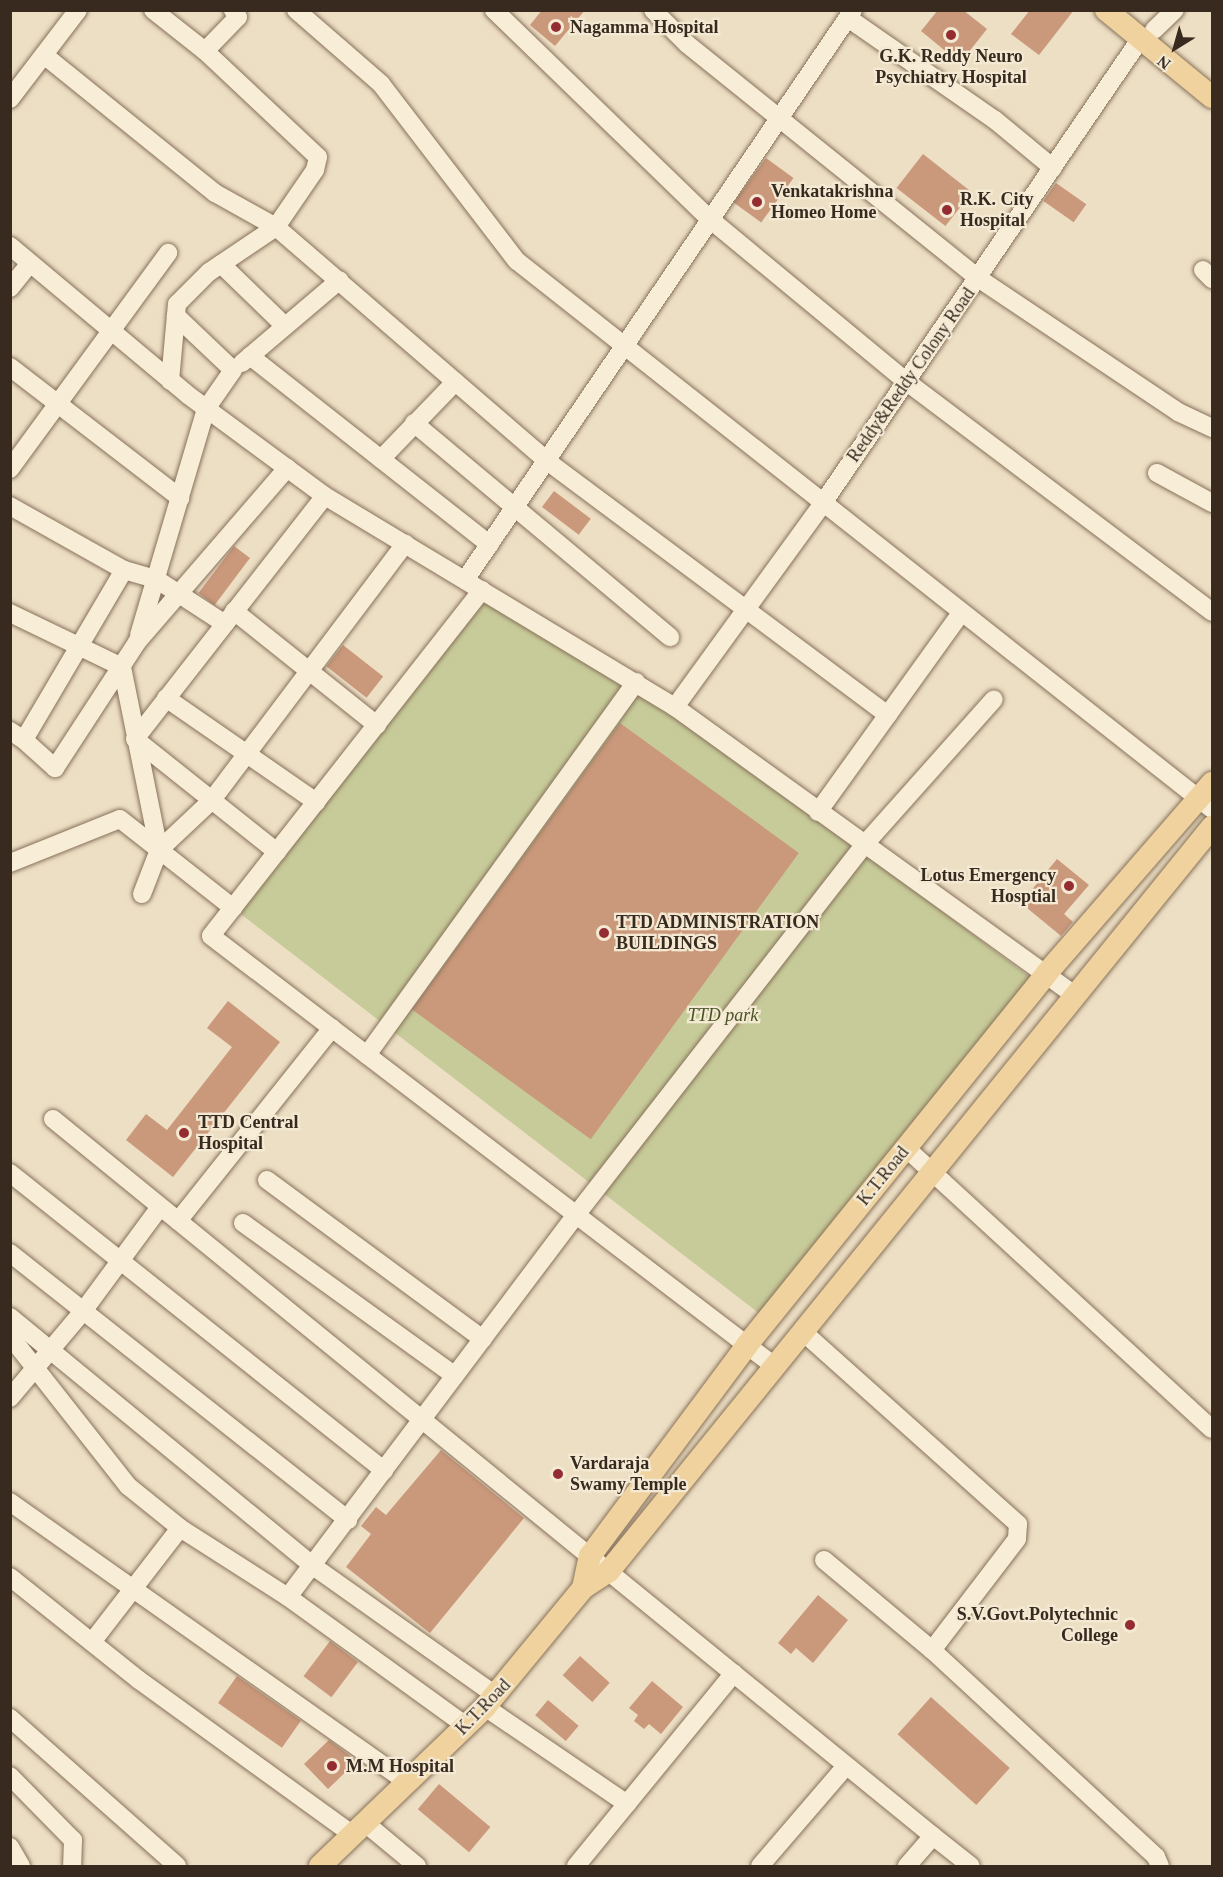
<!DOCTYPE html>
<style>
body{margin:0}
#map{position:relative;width:1223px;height:1877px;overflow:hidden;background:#eddfc4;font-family:Georgia,serif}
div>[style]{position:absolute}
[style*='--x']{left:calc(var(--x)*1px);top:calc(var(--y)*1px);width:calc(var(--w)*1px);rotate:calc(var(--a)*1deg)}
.green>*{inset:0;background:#c7cb99}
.building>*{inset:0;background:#ca987b;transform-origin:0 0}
.roads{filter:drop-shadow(0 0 2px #87715b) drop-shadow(0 0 2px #87715b)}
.minor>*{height:18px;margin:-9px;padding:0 9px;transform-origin:9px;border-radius:9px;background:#f8edd7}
.major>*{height:22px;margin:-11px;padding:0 11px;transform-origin:11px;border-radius:11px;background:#efd29d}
.dots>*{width:16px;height:16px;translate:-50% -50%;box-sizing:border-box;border:3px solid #f4ead4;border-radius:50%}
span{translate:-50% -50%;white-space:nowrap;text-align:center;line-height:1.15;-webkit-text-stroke:4.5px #f4ead4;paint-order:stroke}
.poi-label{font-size:18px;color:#382a1f;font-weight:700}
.left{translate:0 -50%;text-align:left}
.right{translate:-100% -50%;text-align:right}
.street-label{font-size:18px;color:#382a1f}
.park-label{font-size:18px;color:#4a5326;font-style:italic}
.frame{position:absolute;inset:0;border:12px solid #382a1f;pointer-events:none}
.north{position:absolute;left:1145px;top:18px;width:60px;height:60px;-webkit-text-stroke:4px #f4ead4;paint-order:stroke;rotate:217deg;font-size:16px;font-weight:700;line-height:24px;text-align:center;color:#382a1f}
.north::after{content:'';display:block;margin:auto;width:21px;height:27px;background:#382a1f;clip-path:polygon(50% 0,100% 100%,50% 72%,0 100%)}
</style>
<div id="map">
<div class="green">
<div style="clip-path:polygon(482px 590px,636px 682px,1031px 978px,760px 1314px,233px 908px)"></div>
</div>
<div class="building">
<div style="clip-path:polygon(542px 10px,585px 10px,555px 46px,530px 25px)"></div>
<div style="clip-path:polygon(938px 10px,963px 10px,987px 29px,960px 63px,921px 31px)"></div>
<div style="clip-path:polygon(1030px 10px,1074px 10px,1039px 55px,1011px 34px)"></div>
<div style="left:923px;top:154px;width:62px;height:43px;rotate:38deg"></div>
<div style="left:766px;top:158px;width:34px;height:55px;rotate:36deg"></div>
<div style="left:1056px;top:183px;width:37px;height:22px;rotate:35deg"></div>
<div style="left:554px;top:491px;width:46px;height:20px;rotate:37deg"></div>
<div style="left:234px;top:546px;width:20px;height:59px;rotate:37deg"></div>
<div style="left:343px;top:645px;width:51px;height:27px;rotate:38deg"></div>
<div style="left:620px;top:723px;width:221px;height:354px;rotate:36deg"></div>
<div style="clip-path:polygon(1057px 859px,1089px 885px,1064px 914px,1073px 922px,1061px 936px,1021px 903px)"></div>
<div style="clip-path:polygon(228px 1001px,280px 1042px,173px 1177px,126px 1140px,146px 1114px,167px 1130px,232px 1047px,207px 1028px)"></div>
<div style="clip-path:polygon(441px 1450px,524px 1518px,430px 1633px,346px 1567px,371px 1534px,361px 1526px,376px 1507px,386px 1515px)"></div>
<div style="clip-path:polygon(818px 1595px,848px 1620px,813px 1663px,796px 1648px,791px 1654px,778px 1643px)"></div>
<div style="left:330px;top:1641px;width:35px;height:44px;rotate:37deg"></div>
<div style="left:580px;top:1656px;width:40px;height:26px;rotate:42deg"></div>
<div style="left:237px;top:1676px;width:78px;height:33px;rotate:35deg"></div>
<div style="clip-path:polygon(652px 1681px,683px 1707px,661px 1734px,649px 1724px,644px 1729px,634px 1721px,638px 1715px,629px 1708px)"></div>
<div style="left:931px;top:1697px;width:106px;height:50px;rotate:42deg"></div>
<div style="left:548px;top:1700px;width:40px;height:20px;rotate:40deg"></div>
<div style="clip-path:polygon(329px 1740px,357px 1761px,328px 1789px,304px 1764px)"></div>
<div style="left:439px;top:1784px;width:67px;height:33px;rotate:40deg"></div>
</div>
<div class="roads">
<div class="minor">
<div style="--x:153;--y:10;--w:66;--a:38.3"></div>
<div style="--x:205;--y:51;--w:155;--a:43.2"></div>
<div style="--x:318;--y:157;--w:13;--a:103"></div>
<div style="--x:315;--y:170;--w:69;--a:124.4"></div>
<div style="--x:276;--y:227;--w:81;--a:146.1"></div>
<div style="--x:209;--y:272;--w:45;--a:135"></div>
<div style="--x:177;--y:304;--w:77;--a:95.2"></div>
<div style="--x:296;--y:10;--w:113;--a:41"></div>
<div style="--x:381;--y:84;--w:223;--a:52.5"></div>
<div style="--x:517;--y:261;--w:885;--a:38.26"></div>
<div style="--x:494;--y:10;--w:302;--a:44.1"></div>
<div style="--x:711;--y:220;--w:254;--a:39.6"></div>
<div style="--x:907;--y:382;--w:382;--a:37"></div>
<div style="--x:653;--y:10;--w:48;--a:45"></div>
<div style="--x:687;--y:44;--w:373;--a:38.8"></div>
<div style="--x:978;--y:278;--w:241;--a:33.8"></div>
<div style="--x:1178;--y:412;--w:38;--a:25"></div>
<div style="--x:848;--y:18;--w:179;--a:34.8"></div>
<div style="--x:995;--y:120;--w:75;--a:39.6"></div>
<div style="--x:1154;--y:30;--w:29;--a:-44"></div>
<div style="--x:205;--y:51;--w:47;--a:-45.9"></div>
<div style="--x:238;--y:17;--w:9;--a:-126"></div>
<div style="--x:44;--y:55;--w:220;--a:38.9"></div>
<div style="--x:215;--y:193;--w:70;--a:29.1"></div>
<div style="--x:276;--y:227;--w:358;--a:40.8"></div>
<div style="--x:547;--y:461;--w:425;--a:36.7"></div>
<div style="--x:10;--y:99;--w:112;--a:-52.6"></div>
<div style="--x:10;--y:246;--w:232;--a:39.9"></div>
<div style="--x:188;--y:395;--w:170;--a:36.4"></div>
<div style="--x:325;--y:496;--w:409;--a:31.1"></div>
<div style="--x:675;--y:707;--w:493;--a:35.8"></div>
<div style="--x:221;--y:264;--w:89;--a:44.1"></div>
<div style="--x:1203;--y:270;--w:13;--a:45"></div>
<div style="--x:10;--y:288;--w:32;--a:-51"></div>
<div style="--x:250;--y:356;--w:305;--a:38.2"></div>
<div style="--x:242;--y:363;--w:128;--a:-40.3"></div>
<div style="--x:10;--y:367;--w:215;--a:37.6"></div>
<div style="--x:414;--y:423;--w:334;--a:39.9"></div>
<div style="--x:381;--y:459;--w:107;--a:-46.1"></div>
<div style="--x:10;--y:469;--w:268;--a:-53.8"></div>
<div style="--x:1157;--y:473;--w:63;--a:28.6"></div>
<div style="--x:10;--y:506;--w:131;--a:29.3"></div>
<div style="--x:124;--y:570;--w:197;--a:120.5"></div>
<div style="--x:24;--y:740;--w:17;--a:-147"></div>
<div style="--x:124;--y:570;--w:33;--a:16"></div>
<div style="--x:156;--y:579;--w:82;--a:33.1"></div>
<div style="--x:465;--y:580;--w:690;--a:-55.76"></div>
<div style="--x:482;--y:590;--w:439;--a:128.1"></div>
<div style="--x:211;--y:936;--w:707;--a:37.36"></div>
<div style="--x:234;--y:611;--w:183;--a:38.6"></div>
<div style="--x:10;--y:613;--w:124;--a:25.7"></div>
<div style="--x:122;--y:667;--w:187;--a:78.6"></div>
<div style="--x:139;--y:635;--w:236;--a:-73.5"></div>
<div style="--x:206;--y:409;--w:47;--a:-55.3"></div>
<div style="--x:233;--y:370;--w:79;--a:-136.5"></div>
<div style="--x:166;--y:698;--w:183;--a:34.7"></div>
<div style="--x:675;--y:707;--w:252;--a:-54"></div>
<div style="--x:823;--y:503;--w:563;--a:-55.63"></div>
<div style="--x:24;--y:740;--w:42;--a:42.1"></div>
<div style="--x:55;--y:768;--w:150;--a:-56.9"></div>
<div style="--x:137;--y:642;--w:230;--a:-49.2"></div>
<div style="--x:818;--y:812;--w:245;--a:-54.3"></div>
<div style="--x:277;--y:852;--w:181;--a:-141.5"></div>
<div style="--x:135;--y:739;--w:308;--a:-52"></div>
<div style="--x:10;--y:863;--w:118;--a:-21.8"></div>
<div style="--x:120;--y:819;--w:144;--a:38.2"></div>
<div style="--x:142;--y:894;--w:47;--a:-68.9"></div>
<div style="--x:159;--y:850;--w:73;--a:-43.3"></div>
<div style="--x:212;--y:800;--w:321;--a:-53"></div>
<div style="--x:367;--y:1055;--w:460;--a:-54.2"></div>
<div style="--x:53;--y:1119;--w:1135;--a:39.17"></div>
<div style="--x:933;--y:1836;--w:40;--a:131"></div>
<div style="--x:906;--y:1148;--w:415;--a:42.6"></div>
<div style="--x:10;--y:1173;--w:478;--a:38.5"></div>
<div style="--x:267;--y:1180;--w:268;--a:36.4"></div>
<div style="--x:178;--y:1221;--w:247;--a:-51.4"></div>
<div style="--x:243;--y:1223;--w:261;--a:35.8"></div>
<div style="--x:10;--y:1253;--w:431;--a:38.3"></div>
<div style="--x:10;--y:1317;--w:392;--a:39.4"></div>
<div style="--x:313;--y:1566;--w:223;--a:35.3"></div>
<div style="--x:802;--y:1331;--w:290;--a:41.8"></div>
<div style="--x:1018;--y:1524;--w:15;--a:94"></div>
<div style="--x:1017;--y:1539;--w:140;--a:127.4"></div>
<div style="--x:10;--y:1336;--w:191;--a:51.8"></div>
<div style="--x:128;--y:1486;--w:67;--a:38.9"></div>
<div style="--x:180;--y:1528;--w:128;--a:32.6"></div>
<div style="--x:288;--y:1597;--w:220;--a:35.9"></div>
<div style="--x:10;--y:1398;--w:115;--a:-49.9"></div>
<div style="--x:84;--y:1310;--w:128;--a:-53.6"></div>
<div style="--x:10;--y:1502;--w:484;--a:35.2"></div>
<div style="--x:824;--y:1560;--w:141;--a:39.8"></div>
<div style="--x:932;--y:1650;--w:305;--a:42.7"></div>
<div style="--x:1156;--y:1857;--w:10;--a:66"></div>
<div style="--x:10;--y:1577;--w:165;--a:38.6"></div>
<div style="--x:139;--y:1680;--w:263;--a:35.9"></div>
<div style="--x:288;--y:1597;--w:478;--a:-53"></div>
<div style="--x:576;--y:1215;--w:469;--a:-52.1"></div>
<div style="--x:864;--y:845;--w:195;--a:-48.3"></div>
<div style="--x:92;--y:1642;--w:144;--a:-52.3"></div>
<div style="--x:485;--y:1707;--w:172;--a:34.3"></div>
<div style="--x:10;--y:1718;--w:223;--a:41.5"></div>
<div style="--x:10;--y:1776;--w:90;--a:45.5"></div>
<div style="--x:73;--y:1840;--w:26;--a:92"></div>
<div style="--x:364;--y:1822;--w:69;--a:39.7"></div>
<div style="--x:933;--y:1836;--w:48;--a:38.3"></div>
<div style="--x:10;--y:1847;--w:22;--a:60"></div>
<div style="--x:576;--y:1866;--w:249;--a:-50.7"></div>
<div style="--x:760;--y:1866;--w:132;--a:-49.3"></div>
</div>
<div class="major">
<div style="--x:1106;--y:10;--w:137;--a:39.4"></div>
<div style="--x:583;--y:1588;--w:33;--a:-78"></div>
<div style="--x:590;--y:1556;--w:263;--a:-53.3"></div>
<div style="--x:747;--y:1345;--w:476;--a:-51.1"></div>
<div style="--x:1046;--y:974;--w:253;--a:-49"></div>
<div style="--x:320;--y:1866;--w:229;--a:-43.9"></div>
<div style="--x:485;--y:1707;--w:154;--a:-50.5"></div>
<div style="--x:583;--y:1588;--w:31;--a:-33"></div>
<div style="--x:609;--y:1571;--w:958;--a:-50.98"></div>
</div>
</div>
<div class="dots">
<div style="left:556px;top:27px;background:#942d32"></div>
<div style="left:951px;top:35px;background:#942d32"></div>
<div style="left:757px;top:202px;background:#942d32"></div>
<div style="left:947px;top:210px;background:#942d32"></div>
<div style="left:1069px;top:886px;background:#942d32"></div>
<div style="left:604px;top:933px;background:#942d32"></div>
<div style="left:184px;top:1133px;background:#942d32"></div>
<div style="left:558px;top:1474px;background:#942d32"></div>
<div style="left:1130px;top:1625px;background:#942d32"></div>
<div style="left:332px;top:1766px;background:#942d32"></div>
</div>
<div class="poi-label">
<span class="left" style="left:570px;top:27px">Nagamma Hospital</span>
<span style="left:951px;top:67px">G.K. Reddy Neuro<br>Psychiatry Hospital</span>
<span class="left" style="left:771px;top:202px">Venkatakrishna<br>Homeo Home</span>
<span class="left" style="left:960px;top:210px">R.K. City<br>Hospital</span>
<span class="right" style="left:1056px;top:886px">Lotus Emergency<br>Hosptial</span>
<span class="left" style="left:616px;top:933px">TTD ADMINISTRATION<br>BUILDINGS</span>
<span class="left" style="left:198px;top:1133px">TTD Central<br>Hospital</span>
<span class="left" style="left:570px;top:1474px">Vardaraja<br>Swamy Temple</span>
<span class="right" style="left:1118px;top:1625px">S.V.Govt.Polytechnic<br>College</span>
<span class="left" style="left:346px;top:1766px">M.M Hospital</span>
</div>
<div class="street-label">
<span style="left:911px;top:375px;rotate:-55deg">Reddy&amp;Reddy Colony Road</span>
<span style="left:883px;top:1176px;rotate:-51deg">K.T.Road</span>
<span style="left:483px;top:1707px;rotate:-46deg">K.T.Road</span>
</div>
<div class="park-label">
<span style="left:723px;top:1015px">TTD park</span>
</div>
<div class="frame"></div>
<div class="north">N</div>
</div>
